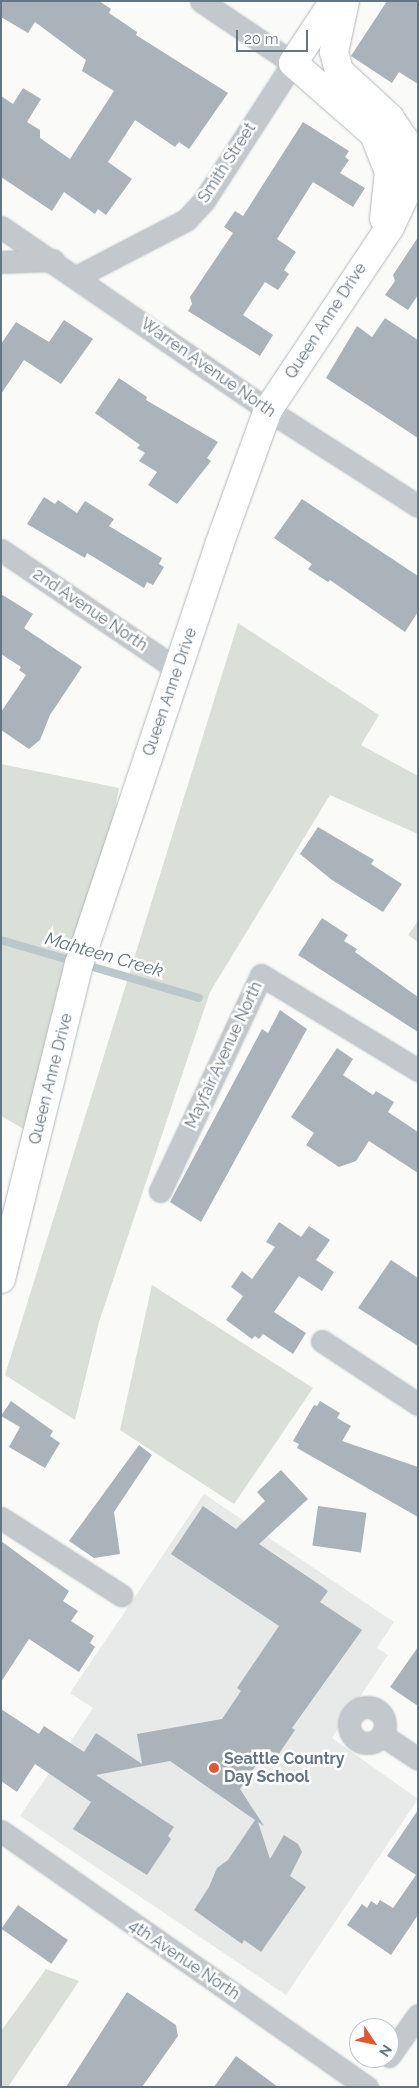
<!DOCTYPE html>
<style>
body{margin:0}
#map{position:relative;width:419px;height:2088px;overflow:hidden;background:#fafaf8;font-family:Raleway,sans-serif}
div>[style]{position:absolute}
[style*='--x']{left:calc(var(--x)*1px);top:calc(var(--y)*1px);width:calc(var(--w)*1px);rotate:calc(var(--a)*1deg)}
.built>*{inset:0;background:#e8e9e9}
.green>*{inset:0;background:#dadfd7}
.stream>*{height:8px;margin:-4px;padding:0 4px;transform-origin:4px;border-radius:4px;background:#bbc7cb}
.building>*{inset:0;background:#aab3b9;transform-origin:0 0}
.roads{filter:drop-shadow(0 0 1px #b3babf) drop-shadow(0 0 1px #b3babf)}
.minor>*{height:21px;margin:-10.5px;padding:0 10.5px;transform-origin:10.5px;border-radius:10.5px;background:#c3c8cc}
.minor>.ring{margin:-10.5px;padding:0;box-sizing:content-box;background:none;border:21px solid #c3c8cc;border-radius:50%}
.secondary>*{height:28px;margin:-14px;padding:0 14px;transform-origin:14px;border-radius:14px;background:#fff}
.dots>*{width:14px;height:14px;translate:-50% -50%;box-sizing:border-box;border:2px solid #fff;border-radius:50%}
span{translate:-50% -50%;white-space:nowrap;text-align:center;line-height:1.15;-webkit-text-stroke:5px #fff;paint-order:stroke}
.street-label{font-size:16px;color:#657683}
.poi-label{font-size:16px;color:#657683;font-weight:700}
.left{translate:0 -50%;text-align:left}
.water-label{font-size:18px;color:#60757c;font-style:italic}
.frame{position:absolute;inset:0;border:2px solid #657683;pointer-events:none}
.north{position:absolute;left:349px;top:2018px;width:50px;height:50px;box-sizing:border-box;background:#fff;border:1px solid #c1c8cd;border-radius:50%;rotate:124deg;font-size:14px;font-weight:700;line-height:20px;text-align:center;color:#657683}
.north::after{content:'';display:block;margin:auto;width:18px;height:22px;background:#e4572e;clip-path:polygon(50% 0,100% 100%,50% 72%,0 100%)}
.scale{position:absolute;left:236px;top:30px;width:72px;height:22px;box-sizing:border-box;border:2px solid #657683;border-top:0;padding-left:6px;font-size:15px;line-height:18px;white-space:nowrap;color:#657683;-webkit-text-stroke:4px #fff;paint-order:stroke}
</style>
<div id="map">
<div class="built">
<div style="clip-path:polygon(204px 1494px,394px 1622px,377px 1648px,388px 1655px,332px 1738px,418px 1799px,286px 1995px,20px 1816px,93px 1708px,70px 1693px)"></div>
</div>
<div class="green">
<div style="clip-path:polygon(238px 623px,379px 715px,361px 745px,418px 776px,418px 834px,330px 795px,210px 992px,99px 1322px,75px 1420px,5px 1375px)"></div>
<div style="clip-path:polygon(1px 764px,119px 788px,104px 865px,29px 1132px,1px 1116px)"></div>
<div style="clip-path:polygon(418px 921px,418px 942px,408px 935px)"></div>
<div style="clip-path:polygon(152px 1285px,313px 1388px,234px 1504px,120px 1430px)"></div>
<div style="clip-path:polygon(46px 1969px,79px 1981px,8px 2087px,1px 2087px,1px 2031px)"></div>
</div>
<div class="stream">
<div style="--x:1;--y:940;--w:206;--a:16.3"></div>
</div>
<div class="building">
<div style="clip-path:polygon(1px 1px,99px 1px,111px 9px,109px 13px,137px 32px,136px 35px,228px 93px,189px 149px,179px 142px,175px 147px,135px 120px,108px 162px,132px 179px,106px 215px,98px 209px,95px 214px,64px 192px,52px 211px,1px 177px,1px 96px,13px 104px,23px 88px,41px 99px,27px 122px,40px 130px,40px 138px,70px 159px,114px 91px,82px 71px,86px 60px,35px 22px,28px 33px,1px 17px)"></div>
<div style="clip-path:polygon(387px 1px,418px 1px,418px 84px,399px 72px,392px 83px,351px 56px)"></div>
<div style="clip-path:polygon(303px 122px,349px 151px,345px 157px,349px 160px,340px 173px,365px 188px,353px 207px,313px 182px,277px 239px,296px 252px,284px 270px,289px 274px,278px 290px,265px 282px,243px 315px,273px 335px,260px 356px,188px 311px,192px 304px,190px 297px,233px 233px,224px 227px,235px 211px,243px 216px)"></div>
<div style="clip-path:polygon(418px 237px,418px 295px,408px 310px,385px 295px,395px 281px,393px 275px)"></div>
<div style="clip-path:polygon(385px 318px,418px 340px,418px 438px,326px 378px,357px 326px,372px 337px)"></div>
<div style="clip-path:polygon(64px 320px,93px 339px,61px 384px,24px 360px,1px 394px,1px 344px,16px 322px,49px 342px)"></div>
<div style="clip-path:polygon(119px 378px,147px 397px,146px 400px,218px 442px,207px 458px,211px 461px,177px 504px,148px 485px,157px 472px,139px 461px,145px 453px,137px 448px,140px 445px,95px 413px)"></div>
<div style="clip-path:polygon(44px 497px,55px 504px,58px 500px,77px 513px,85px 501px,114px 519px,109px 526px,162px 558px,159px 564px,164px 567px,153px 585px,147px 582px,144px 588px,87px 553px,85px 558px,27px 524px)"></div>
<div style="clip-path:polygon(302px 499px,418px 576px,418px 612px,405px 632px,330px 580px,328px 582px,308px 569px,312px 564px,274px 538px)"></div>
<div style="clip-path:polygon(1px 594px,33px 614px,24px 628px,82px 667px,50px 715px,40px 740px,29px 749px,1px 730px,1px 712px,26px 675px,19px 670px,21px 667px,1px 654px)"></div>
<div style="clip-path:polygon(318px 827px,374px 860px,371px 864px,402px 884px,383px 912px,332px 880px,300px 854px)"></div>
<div style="clip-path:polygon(322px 918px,348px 935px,344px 941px,357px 949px,355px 952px,418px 997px,418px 1032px,298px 955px)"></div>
<div style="clip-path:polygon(280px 1010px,307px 1029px,201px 1222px,170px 1202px,262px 1029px,268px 1033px)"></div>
<div style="clip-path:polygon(337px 1048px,353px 1059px,343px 1075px,373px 1095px,376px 1091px,394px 1102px,388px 1112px,418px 1132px,418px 1173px,369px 1141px,356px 1161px,339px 1167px,306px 1145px,314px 1133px,291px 1117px)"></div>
<div style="clip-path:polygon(279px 1222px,301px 1237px,309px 1226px,330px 1240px,316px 1260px,334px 1272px,322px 1291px,299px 1276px,274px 1312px,306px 1333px,293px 1354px,263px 1334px,259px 1339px,255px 1336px,252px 1339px,226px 1320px,243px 1296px,231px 1287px,242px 1271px,252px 1279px,275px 1247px,266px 1242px)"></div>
<div style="clip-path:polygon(391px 1260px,418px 1278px,418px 1346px,358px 1308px)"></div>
<div style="clip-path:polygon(11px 1401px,53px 1431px,50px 1436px,60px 1443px,45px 1468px,9px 1447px,20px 1427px,1px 1416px)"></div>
<div style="clip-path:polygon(320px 1401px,340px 1413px,337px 1418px,351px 1426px,342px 1441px,418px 1467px,418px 1517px,297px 1448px,299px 1444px,293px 1441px,314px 1405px,317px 1406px)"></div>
<div style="clip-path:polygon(139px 1445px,152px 1455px,114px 1512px,120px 1554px,94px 1558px,69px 1541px)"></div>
<div style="clip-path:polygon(281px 1470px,308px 1499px,259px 1544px,320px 1585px,328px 1591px,320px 1602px,362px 1630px,292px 1728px,295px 1730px,278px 1755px,267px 1749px,240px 1789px,264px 1826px,258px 1822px,270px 1859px,284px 1835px,298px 1844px,302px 1852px,290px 1876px,306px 1887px,261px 1952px,244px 1940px,242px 1944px,194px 1910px,209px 1887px,217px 1868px,228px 1860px,255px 1820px,170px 1761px,96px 1775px,174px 1827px,168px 1836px,171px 1839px,147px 1875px,73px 1829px,91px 1802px,35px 1764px,17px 1792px,1px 1781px,1px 1709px,39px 1734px,44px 1726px,84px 1752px,96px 1733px,142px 1764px,137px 1734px,222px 1719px,241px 1691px,237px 1688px,279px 1626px,171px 1554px,203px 1506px,236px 1529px,265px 1501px,257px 1492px)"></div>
<div style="left:318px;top:1506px;width:49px;height:40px;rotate:8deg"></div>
<div style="clip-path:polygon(1px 1541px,69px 1591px,63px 1601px,78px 1611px,71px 1621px,94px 1636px,90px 1643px,95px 1647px,79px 1672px,29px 1639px,1px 1682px)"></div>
<div style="clip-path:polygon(418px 1647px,418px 1706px,390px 1687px)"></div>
<div style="clip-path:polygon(418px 1810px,418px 1915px,391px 1955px,347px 1925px,362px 1904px,367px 1908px,371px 1901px,377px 1905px,380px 1900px,393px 1908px,416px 1875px,387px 1856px)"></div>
<div style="left:18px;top:1905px;width:61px;height:29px;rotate:35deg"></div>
<div style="clip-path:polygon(127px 1992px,176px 2025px,178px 2036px,142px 2087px,66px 2087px)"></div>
<div style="clip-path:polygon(236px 2056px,278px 2087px,214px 2087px)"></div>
</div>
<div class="roads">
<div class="minor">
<div style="--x:1;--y:227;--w:324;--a:34.4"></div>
<div style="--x:268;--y:410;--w:178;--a:32.6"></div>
<div style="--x:1;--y:262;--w:52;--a:-2.2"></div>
<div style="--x:76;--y:277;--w:124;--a:-27.4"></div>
<div style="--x:186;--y:220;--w:25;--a:-47"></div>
<div style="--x:203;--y:202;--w:166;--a:-57.1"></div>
<div style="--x:293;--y:63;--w:111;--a:-146"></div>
<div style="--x:1;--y:550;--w:214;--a:34.1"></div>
<div style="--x:160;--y:1191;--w:238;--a:-64.9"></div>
<div style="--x:261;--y:975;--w:184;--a:31.2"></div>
<div style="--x:322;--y:1341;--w:115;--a:33.3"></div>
<div style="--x:1;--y:1518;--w:143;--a:32.7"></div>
<div class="ring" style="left:349px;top:1707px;width:15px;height:15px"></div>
<div style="--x:382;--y:1735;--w:43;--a:33.7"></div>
<div style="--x:1;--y:1831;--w:447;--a:35"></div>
<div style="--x:389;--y:2056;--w:50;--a:-54.7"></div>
</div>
<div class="secondary">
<div style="--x:334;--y:1;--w:74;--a:123.5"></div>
<div style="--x:293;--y:63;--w:108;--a:41.2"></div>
<div style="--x:374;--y:134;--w:41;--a:68.5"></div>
<div style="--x:389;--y:172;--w:47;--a:96.1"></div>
<div style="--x:1;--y:1279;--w:325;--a:-76.1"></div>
<div style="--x:79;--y:964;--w:442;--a:-71.5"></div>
<div style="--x:219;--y:545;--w:144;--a:-70.1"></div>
<div style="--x:268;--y:410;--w:220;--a:-56.3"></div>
<div style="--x:390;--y:227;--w:40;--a:-65"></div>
<div style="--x:407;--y:191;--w:32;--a:-83"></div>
<div style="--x:411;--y:159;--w:21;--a:-109"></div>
<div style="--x:404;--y:139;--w:25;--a:-124"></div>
<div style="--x:390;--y:118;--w:69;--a:-137.3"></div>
<div style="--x:339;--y:71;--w:20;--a:-105"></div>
<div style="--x:334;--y:52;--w:52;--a:-77.8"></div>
</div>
</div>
<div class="dots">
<div style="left:214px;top:1768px;background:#e4572e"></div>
</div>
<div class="street-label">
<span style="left:227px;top:163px;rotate:-57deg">Smith Street</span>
<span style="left:326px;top:321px;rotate:-57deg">Queen Anne Drive</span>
<span style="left:208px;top:368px;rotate:35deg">Warren Avenue North</span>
<span style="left:90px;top:610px;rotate:34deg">2nd Avenue North</span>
<span style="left:170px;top:692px;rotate:-71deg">Queen Anne Drive</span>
<span style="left:224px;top:1055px;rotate:-65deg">Mayfair Avenue North</span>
<span style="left:51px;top:1079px;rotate:-76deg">Queen Anne Drive</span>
<span style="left:184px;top:1960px;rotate:34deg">4th Avenue North</span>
</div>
<div class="poi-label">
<span class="left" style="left:224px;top:1768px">Seattle Country<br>Day School</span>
</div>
<div class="water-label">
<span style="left:104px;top:955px;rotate:16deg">Mahteen Creek</span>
</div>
<div class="frame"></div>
<div class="north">N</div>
<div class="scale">20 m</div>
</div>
